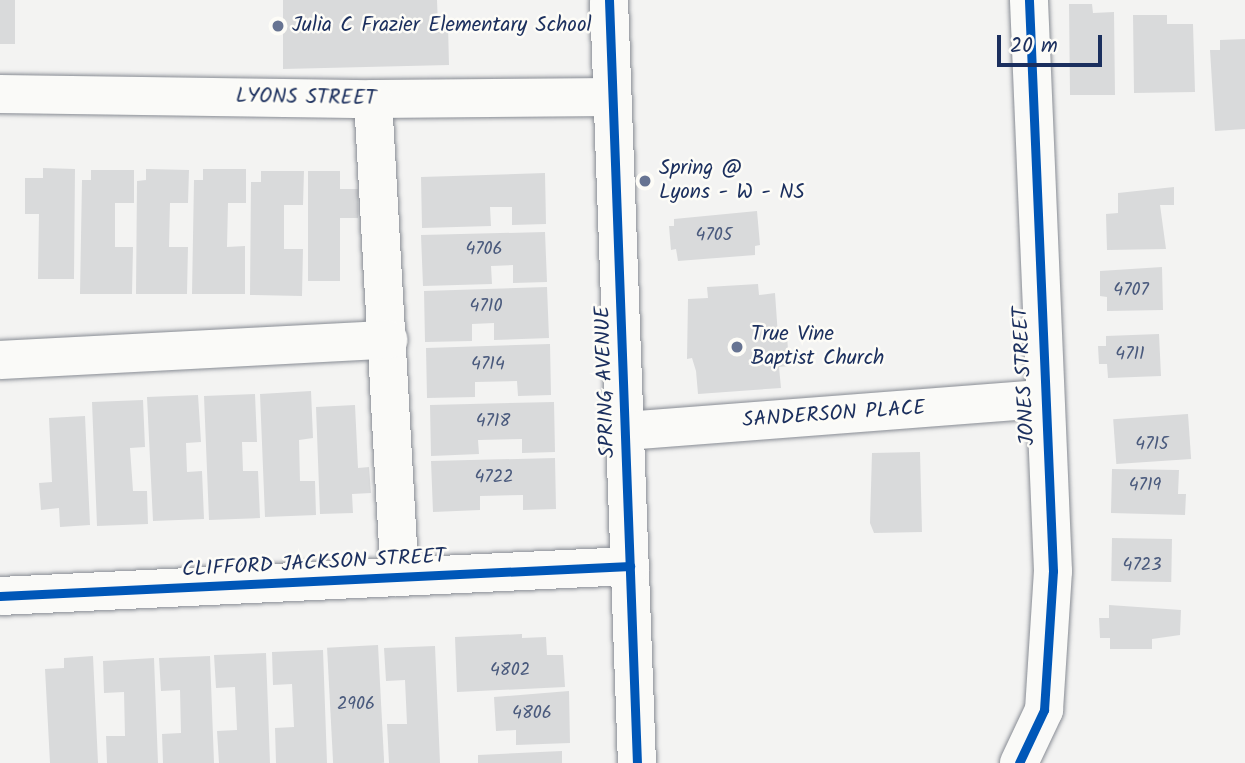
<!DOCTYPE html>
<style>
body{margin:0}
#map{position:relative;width:1245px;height:763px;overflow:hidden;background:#f3f3f2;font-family:Kalam,sans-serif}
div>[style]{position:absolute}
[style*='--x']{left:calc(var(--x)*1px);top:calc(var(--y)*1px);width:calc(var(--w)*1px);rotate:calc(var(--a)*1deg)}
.building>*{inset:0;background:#d9dadb;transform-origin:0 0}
.roads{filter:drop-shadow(0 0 2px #888c94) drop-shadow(0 0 2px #888c94)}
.minor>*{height:38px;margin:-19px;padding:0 19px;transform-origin:19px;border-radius:19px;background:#fafaf8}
.cycleway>*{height:9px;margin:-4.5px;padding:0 4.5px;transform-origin:4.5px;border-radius:4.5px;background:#0057b8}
.dots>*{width:19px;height:19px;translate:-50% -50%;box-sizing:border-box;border:4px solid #fdfcf7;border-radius:50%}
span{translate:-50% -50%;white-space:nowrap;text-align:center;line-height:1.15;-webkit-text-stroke:5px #fdfcf7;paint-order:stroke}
.number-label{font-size:18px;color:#4a5a7d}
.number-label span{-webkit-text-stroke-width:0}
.poi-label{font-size:21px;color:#1b2f5e}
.left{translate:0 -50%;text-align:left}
.street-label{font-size:21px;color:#1b2f5e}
.scale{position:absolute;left:997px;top:35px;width:105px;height:32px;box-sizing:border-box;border:4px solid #1b2f5e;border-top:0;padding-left:9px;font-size:21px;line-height:24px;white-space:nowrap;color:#1b2f5e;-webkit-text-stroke:5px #fdfcf7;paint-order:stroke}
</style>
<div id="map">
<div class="building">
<div style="left:0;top:0;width:15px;height:44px"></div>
<div style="clip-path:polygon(283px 0,437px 0,438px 26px,448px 25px,449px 65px,283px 69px)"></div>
<div style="clip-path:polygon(1069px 4px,1092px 4px,1093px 13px,1114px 12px,1115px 95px,1070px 95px)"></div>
<div style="clip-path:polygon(1133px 15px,1167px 15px,1167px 24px,1193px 24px,1195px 92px,1134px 93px)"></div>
<div style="clip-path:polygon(1245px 39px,1245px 129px,1215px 131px,1210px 50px,1220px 50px,1220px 40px)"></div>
<div style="clip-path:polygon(43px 168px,75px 169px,74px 279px,38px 279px,39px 214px,25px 214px,25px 178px,43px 178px)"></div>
<div style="clip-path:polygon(146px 169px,189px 170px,188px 203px,170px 203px,169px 247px,188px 247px,187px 294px,136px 294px,137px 181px,146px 180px)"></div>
<div style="clip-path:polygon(203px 169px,246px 169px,246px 203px,228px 203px,227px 247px,245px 246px,245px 294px,192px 294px,194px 180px,203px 180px)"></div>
<div style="clip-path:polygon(91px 170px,134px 170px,134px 203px,115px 203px,115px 247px,133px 247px,132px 294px,80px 294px,82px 180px,91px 180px)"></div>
<div style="clip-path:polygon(261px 171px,304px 171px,303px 205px,284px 205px,284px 249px,303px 249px,302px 296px,250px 295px,251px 182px,261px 182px)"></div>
<div style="clip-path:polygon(308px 171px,340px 171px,340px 189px,358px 189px,358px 218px,340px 218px,340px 281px,308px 281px)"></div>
<div style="clip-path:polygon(545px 173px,546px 224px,512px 225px,512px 207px,490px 207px,491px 226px,422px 228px,421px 177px)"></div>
<div style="clip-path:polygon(1174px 187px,1174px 205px,1160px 205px,1166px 249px,1107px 250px,1106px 214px,1118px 213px,1118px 193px)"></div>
<div style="clip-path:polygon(757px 211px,760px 245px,755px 246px,755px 255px,678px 261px,676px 249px,671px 250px,669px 226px,674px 226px,674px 219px)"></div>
<div style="clip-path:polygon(545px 232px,547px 282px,513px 283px,513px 265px,491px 266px,492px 284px,423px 286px,421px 235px)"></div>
<div style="clip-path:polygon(1162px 267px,1163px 310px,1107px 311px,1107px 297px,1100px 296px,1100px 271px)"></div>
<div style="clip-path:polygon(758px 284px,759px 295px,775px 293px,778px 336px,787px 335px,789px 366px,779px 367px,781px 388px,698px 394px,696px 371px,692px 358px,687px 359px,688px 299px,708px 298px,707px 287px)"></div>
<div style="clip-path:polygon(547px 287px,549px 338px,494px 340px,494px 323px,472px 324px,472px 341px,425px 342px,424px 291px)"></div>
<div style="clip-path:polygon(1159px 334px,1161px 376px,1108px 378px,1107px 364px,1099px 364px,1098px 346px,1106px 346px,1106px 336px)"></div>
<div style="clip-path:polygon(550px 344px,551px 395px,518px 396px,517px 381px,475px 382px,475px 397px,427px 398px,426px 348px)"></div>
<div style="clip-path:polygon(311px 391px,313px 438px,299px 440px,300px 481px,315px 481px,316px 515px,265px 517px,260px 394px)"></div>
<div style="clip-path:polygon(255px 394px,257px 442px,242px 442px,243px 471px,258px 471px,260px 518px,209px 520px,204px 396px)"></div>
<div style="clip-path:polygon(198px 395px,201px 442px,186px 443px,187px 472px,202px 471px,204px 519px,153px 521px,147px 397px)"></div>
<div style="clip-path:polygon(143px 400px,145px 447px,130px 448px,133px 491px,147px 491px,148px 524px,97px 526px,92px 402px)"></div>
<div style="clip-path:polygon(554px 402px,555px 452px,522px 453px,522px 439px,478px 440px,479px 454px,431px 456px,430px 405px)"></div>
<div style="clip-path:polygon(355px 405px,358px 468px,369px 467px,371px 493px,352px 494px,353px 513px,320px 514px,316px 407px)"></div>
<div style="left:1188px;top:414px;width:45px;height:75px;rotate:86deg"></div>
<div style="clip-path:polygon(85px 416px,90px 525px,60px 527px,59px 508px,41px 510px,39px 483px,52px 482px,49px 418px)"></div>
<div style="clip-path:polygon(920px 452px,922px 532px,874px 533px,870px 523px,872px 453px)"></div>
<div style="clip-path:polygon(555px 458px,556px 509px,523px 510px,523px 495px,480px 496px,480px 510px,433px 512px,431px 461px)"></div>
<div style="clip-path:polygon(1112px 469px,1179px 470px,1178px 494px,1186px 494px,1185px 515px,1111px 513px)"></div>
<div style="left:1112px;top:538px;width:60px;height:43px;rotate:1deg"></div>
<div style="clip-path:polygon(1109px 605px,1181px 610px,1180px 635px,1152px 639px,1152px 649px,1110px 649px,1110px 638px,1100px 638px,1099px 618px,1109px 618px)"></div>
<div style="clip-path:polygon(522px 634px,522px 638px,546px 637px,547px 655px,563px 655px,565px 687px,457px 692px,455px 637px)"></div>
<div style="left:378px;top:645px;width:118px;height:51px;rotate:87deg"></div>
<div style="clip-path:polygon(435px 646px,440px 763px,389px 763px,387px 724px,407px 724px,405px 680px,386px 681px,384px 648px)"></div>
<div style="clip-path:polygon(323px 650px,327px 763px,276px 763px,275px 728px,294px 727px,292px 684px,273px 685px,272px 652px)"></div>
<div style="clip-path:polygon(266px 653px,270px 763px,219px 763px,217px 731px,237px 730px,235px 687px,216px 688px,214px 655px)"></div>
<div style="clip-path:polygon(93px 656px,98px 763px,50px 763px,45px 669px,64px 668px,64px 658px)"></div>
<div style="clip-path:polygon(210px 656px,214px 763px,163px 763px,162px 734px,181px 733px,180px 690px,161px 691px,159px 658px)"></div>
<div style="clip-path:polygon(154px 658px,158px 763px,107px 763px,106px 736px,125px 736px,124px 692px,104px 693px,103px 661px)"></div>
<div style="clip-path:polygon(569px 691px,570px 743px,516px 745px,516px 730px,496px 731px,494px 697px)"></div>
<div style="clip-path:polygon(562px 751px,562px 763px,478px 763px,478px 755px)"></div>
</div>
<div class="roads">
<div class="minor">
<div style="--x:609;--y:0;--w:764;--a:87.9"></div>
<div style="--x:0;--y:94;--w:373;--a:0.8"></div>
<div style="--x:373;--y:99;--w:239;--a:-0.5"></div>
<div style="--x:373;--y:99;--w:479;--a:86.8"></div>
<div style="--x:0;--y:360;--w:389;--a:-3"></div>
<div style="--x:625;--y:431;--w:418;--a:-4.4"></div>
<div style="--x:0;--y:596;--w:631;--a:-2.73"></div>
<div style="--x:1019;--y:763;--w:59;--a:-64.7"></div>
<div style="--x:1044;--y:710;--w:139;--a:-86.3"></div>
<div style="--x:1053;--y:571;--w:572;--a:-92.41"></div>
</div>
</div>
<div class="cycleway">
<div style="--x:609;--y:0;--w:764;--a:87.9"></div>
<div style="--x:0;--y:596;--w:631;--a:-2.73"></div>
<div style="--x:1019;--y:763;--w:59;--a:-64.7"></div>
<div style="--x:1044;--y:710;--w:139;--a:-86.3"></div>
<div style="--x:1053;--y:571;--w:572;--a:-92.41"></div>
</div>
<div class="dots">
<div style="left:278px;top:26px;background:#677492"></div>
<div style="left:645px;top:181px;background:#677492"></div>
<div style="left:737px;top:347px;background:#677492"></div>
</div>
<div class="number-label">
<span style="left:714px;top:236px">4705</span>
<span style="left:484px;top:250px">4706</span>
<span style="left:1131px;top:291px">4707</span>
<span style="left:486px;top:307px">4710</span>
<span style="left:1130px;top:355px">4711</span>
<span style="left:488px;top:365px">4714</span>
<span style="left:493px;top:422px">4718</span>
<span style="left:1152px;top:445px">4715</span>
<span style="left:494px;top:478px">4722</span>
<span style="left:1145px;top:486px">4719</span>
<span style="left:1142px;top:566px">4723</span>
<span style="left:510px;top:671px">4802</span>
<span style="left:356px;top:705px">2906</span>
<span style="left:532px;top:714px">4806</span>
</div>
<div class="poi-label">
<span class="left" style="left:292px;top:26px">Julia C Frazier Elementary School</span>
<span class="left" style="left:659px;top:181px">Spring @<br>Lyons - W - NS</span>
<span class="left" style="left:751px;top:347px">True Vine<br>Baptist Church</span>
</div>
<div class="street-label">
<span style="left:306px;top:98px;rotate:1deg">LYONS STREET</span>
<span style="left:1025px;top:376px;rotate:-93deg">JONES STREET</span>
<span style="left:606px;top:382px;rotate:-92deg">SPRING AVENUE</span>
<span style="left:834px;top:415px;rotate:-4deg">SANDERSON PLACE</span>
<span style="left:314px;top:564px;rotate:-3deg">CLIFFORD JACKSON STREET</span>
</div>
<div class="scale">20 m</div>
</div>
